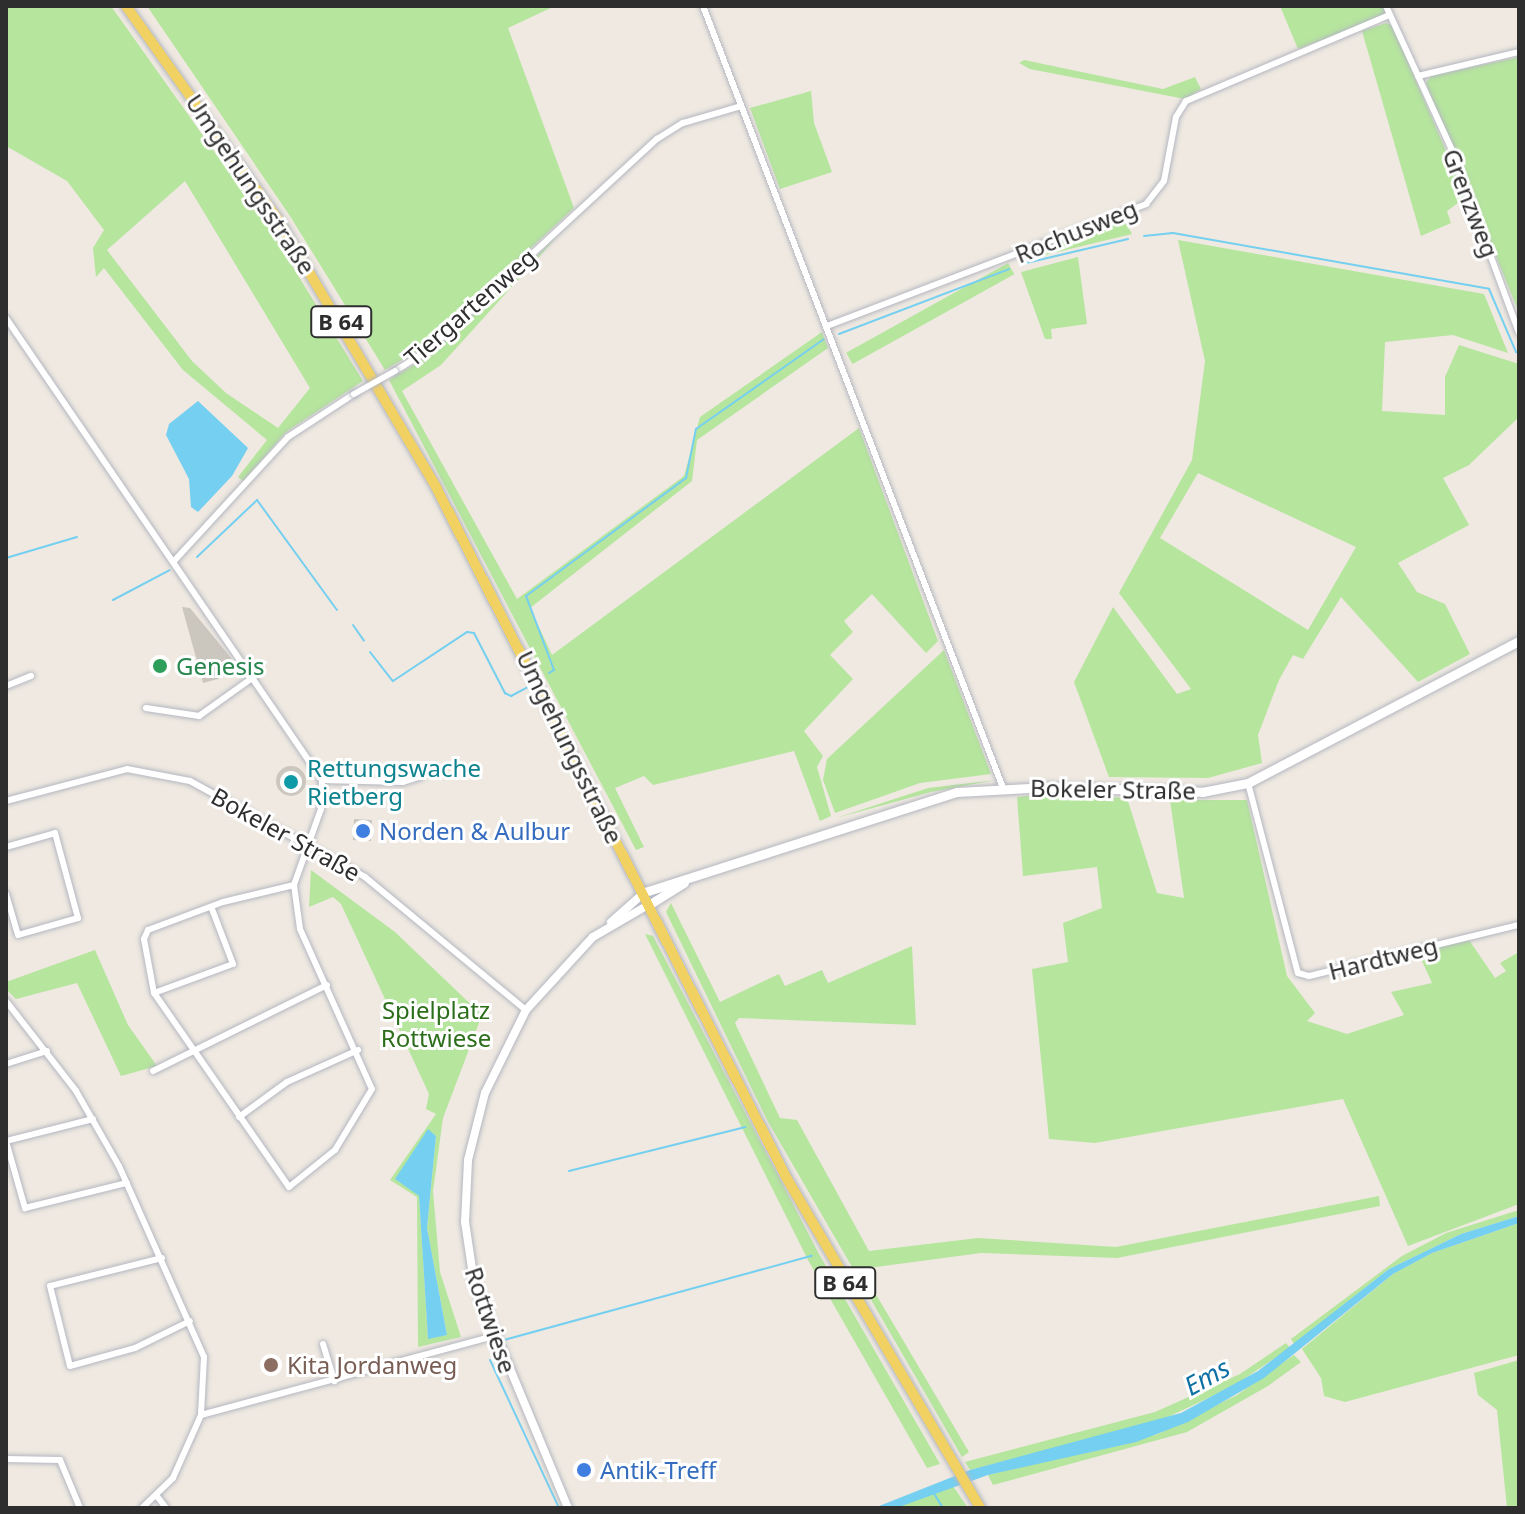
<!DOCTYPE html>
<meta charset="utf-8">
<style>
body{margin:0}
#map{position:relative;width:1525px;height:1514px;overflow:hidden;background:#efe9e1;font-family:"Noto Sans",sans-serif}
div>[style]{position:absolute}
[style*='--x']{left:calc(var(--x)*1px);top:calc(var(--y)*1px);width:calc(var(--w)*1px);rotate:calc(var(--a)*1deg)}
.green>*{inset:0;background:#b6e59e;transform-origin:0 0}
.water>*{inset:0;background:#75cff0}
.stream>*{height:2px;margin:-1px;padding:0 1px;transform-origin:1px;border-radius:1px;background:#75cff0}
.building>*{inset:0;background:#cbc7bf;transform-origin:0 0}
.round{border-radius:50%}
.roads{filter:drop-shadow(0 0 2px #b4b7c1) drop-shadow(0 0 2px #b4b7c1)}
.minor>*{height:6px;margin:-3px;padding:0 3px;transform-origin:3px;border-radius:3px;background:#fff}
.tertiary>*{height:8px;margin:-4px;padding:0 4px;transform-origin:4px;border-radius:4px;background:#fff}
.secondary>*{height:9px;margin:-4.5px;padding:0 4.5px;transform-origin:4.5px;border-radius:4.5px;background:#fff}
.primary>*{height:10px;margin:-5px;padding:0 5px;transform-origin:5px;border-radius:5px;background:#f2d163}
.bridges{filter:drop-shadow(0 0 2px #b4b7c1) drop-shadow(0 0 2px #b4b7c1)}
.minor-bridge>*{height:6px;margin:-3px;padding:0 3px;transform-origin:3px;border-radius:3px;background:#fff}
.dots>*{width:22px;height:22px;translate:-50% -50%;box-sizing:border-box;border:4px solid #fff;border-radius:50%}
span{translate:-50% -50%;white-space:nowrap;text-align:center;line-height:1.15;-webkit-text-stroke:6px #fff;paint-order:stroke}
.shield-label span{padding:2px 6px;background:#fff;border:2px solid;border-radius:6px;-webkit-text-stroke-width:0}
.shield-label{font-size:22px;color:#2e2e2e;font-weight:700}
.street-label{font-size:24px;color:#2e2e2e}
.leisure-label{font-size:24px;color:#27864d}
.left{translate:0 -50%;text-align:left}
.culture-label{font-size:24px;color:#0d838f}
.shop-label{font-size:24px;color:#366cbe}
.park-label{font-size:24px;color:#2c6e1b}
.education-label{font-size:24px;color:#785e54}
.water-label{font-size:26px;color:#0d6fa3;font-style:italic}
.frame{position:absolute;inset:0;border:8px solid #2e2e2e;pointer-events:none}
</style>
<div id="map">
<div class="green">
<div style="clip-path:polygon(evenodd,6px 6px,111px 6px,270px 230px,363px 381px,286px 432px,243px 481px,238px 477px,267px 440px,183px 370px,104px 268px,96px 277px,93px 248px,104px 230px,67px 181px,6px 146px,6px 6px,185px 181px,310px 388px,278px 428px,226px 393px,192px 361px,107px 250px,185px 181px)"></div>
<div style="clip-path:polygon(147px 6px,555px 6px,508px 28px,574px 208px,424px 347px,385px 370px,290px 216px)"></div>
<div style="clip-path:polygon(1280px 6px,1384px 6px,1386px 9px,1385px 16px,1298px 49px)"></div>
<div style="clip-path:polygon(1386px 23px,1392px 25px,1466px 197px,1447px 211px,1451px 223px,1421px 236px,1362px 31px)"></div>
<div style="clip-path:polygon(1519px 57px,1519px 313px,1426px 83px,1431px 76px)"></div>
<div style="clip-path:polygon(1024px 60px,1163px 89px,1195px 77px,1201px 89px,1185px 99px,1030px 69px,1019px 63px)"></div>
<div style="clip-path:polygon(811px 91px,814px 123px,832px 172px,780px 189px,750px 108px)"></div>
<div style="clip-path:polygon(1123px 218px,1132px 234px,1020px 261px,1020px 258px)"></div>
<div style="clip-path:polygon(556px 238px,441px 365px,402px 391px,517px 599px,684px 476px,700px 417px,822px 332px,828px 348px,697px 440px,692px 481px,530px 608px,552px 655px,859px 428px,938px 641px,926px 653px,872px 594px,844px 621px,853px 632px,830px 655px,853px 679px,804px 731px,823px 756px,817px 767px,831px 816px,820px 821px,794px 751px,653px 785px,644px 776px,615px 788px,644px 847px,636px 850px,389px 380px,430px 355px)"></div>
<div style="clip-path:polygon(evenodd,1178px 240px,1484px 294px,1508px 353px,1453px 335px,1385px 342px,1382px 411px,1445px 415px,1445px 377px,1459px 345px,1519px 364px,1519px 417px,1469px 465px,1443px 478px,1469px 525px,1398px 563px,1417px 592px,1445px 604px,1470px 654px,1418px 682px,1341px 597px,1303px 659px,1293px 655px,1279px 680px,1258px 735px,1262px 763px,1208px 778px,1109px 777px,1074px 682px,1113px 607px,1177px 694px,1191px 689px,1119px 593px,1192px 460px,1205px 361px,1178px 240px,1198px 473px,1356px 547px,1308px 630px,1160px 538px,1198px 473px)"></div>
<div style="clip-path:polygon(1078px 257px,1087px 324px,1051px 329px,1052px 339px,1045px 339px,1021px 272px)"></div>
<div style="left:1008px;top:263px;width:13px;height:185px;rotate:61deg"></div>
<div style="clip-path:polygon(944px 650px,991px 774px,920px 783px,835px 813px,823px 780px,827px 759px)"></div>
<div style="clip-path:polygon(996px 780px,931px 792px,836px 818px,928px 788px)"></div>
<div style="clip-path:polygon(1046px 794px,1127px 798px,1157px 893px,1184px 898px,1170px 800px,1247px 800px,1287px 976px,1315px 1013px,1307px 1021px,1347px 1034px,1404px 1015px,1391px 992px,1432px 983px,1418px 952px,1469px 940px,1495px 978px,1506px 971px,1500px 963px,1519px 952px,1519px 1204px,1408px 1246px,1343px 1099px,1095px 1143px,1049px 1139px,1032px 969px,1068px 962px,1063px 923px,1102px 908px,1097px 867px,1023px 876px,1017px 797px)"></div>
<div style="clip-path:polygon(evenodd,311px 870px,395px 932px,482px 1015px,443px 1118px,433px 1191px,440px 1272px,461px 1337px,418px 1347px,417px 1197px,390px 1180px,436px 1114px,426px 1109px,429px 1094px,341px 904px,333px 897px,309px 907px,311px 870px,428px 1130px,436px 1136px,427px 1228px,447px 1335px,428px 1338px,419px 1196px,396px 1179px,428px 1130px)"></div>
<div style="clip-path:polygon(671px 903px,720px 1002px,779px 974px,785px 986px,822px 970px,828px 983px,912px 946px,916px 1025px,739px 1018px,735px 1023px,780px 1118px,797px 1120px,869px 1251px,978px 1238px,1116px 1247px,1379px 1196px,1380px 1206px,1117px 1258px,981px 1253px,861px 1269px,969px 1452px,962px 1457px,767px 1120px,666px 912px)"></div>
<div style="clip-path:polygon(645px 934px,653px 936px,819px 1254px,940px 1464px,927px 1468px,808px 1260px)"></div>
<div style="clip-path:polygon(95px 950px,128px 1025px,157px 1066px,121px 1076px,77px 983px,16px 999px,6px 989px,6px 982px)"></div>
<div style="clip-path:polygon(1519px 1210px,1519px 1216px,1461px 1234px,1389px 1269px,1294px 1344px,1291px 1339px,1402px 1256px,1446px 1233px)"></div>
<div style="clip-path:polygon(1519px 1223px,1519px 1355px,1345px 1402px,1324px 1396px,1321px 1378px,1302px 1349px,1393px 1274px,1432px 1253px)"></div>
<div style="clip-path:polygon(1286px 1343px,1290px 1348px,1232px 1387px,1155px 1423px,970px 1470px,965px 1462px,1155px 1412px,1240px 1374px)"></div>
<div style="clip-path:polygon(1294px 1355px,1301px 1362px,1268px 1386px,1187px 1432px,993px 1485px,988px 1475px,1158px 1434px,1237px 1395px)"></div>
<div style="clip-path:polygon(1519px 1360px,1519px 1508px,1507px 1508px,1497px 1410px,1478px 1395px,1474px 1373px)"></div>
<div style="clip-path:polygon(953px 1486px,968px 1508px,896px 1508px,926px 1495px)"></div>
</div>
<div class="water">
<div style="clip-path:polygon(198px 401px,248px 448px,232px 476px,198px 512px,191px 507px,189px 479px,166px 435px,169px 424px)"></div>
<div style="clip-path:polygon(428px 1129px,436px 1136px,427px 1228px,447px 1335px,428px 1339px,419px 1196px,395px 1179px)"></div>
<div style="clip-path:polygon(1519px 1216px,1519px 1223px,1432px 1253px,1393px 1274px,1264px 1378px,1188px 1422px,1136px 1442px,988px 1475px,896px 1508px,874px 1508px,970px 1470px,1181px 1413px,1258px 1371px,1389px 1269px,1461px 1234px)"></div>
</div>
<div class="stream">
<div style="--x:1144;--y:236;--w:29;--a:-6"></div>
<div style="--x:1173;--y:233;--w:321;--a:10"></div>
<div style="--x:1489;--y:289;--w:69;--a:66.8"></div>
<div style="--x:1022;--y:264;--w:109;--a:-13.3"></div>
<div style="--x:839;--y:334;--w:182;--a:-20.9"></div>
<div style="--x:197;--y:557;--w:83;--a:-43.5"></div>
<div style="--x:257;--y:500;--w:136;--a:54"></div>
<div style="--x:6;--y:558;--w:74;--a:-16.5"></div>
<div style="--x:113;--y:600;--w:64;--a:-27.8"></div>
<div style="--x:353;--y:625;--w:19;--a:55"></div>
<div style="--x:370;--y:652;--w:37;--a:52"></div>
<div style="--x:393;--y:681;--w:89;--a:-33.5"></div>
<div style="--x:467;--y:632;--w:7;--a:8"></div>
<div style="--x:474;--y:633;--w:68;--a:62.7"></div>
<div style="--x:505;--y:693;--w:7;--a:27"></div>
<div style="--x:511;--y:696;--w:19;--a:-28"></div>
<div style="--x:549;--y:673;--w:6;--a:-31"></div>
<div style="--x:554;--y:670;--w:79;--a:-110.7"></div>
<div style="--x:526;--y:596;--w:199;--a:-36.4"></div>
<div style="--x:686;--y:478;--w:50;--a:-78.5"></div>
<div style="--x:696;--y:429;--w:156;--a:-35.1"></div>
<div style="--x:569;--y:1171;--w:182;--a:-14"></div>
<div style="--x:504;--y:1340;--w:319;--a:-15.3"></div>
<div style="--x:490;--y:1360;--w:161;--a:65"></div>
<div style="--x:933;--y:1492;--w:19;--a:58"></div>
</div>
<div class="building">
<div style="clip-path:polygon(182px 607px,190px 608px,236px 664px,218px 679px,203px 683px)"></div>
<div class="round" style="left:276px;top:766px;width:30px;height:30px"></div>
<div style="left:354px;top:819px;width:18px;height:21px;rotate:3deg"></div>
</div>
<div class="roads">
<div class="minor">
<div style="--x:703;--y:6;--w:838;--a:69.01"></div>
<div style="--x:1386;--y:6;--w:156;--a:65.4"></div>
<div style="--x:1451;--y:148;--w:197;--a:69.8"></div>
<div style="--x:1418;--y:76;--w:104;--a:-13.4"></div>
<div style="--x:6;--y:318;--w:560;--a:55.63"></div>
<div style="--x:322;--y:780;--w:29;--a:92"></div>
<div style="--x:321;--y:809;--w:81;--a:109.6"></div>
<div style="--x:294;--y:885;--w:44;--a:82.2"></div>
<div style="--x:300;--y:929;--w:175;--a:65.8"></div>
<div style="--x:372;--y:1089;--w:71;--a:121.2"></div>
<div style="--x:335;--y:1150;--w:59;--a:141.2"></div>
<div style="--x:289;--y:1187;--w:236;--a:-124.8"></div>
<div style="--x:154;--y:993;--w:55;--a:-100.5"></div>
<div style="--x:144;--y:939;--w:10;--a:-66"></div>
<div style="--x:148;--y:930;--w:80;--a:-20.5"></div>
<div style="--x:223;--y:902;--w:73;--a:-13.5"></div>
<div style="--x:827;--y:326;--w:342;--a:-20.9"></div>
<div style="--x:1146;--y:204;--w:29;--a:-52"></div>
<div style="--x:1164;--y:181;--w:65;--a:-79.4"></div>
<div style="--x:1176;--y:117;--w:19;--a:-58"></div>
<div style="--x:1186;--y:101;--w:221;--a:-22.9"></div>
<div style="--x:395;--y:371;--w:38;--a:-32"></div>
<div style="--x:427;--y:351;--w:313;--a:-42.7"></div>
<div style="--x:657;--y:139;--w:31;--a:-32"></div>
<div style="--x:683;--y:123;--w:60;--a:-16.3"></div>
<div style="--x:175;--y:560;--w:167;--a:-47.4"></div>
<div style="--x:288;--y:437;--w:79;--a:-33.1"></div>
<div style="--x:6;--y:686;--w:27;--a:-22"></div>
<div style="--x:146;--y:708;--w:54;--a:8.6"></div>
<div style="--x:199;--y:716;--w:69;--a:-35.5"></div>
<div style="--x:322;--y:780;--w:81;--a:1.4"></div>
<div style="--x:403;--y:782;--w:20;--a:-18"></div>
<div style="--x:1248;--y:783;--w:196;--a:75.3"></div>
<div style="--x:1298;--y:973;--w:11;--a:15"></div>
<div style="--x:1309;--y:976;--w:216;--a:-13.7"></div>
<div style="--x:6;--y:801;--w:125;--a:-14.8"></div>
<div style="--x:127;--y:769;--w:64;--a:10.8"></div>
<div style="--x:190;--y:781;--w:200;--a:28.7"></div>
<div style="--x:365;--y:877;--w:209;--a:39.6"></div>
<div style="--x:6;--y:847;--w:51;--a:-15.9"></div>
<div style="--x:55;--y:833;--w:88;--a:74.9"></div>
<div style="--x:78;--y:918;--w:62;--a:164.2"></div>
<div style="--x:18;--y:935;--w:43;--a:-106.3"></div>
<div style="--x:154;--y:993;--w:84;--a:-20.2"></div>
<div style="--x:233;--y:964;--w:59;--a:-110.9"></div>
<div style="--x:6;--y:1001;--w:114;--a:52.1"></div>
<div style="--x:76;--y:1091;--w:86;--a:60.2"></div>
<div style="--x:119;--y:1166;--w:209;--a:66"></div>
<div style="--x:204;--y:1357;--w:58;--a:93"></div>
<div style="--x:201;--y:1415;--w:69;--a:114"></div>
<div style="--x:173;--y:1478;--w:43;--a:135.9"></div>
<div style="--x:6;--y:1064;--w:43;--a:-17.6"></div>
<div style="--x:153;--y:1071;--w:194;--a:-26.3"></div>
<div style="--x:239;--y:1117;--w:59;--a:-36.1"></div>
<div style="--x:287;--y:1082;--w:78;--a:-24.3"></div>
<div style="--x:93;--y:1119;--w:90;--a:165.8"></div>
<div style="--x:6;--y:1141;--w:70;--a:74.2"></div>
<div style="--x:25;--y:1208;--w:105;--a:-13.8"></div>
<div style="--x:162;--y:1258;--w:115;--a:166"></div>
<div style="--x:50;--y:1286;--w:82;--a:76"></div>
<div style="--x:70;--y:1366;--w:67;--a:-15.5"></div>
<div style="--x:135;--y:1348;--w:61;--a:-26.1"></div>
<div style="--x:323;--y:1344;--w:39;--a:73"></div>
<div style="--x:201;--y:1415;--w:302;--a:-15.1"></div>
<div style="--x:6;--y:1459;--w:54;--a:1.1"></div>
<div style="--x:60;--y:1460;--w:52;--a:67.4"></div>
<div style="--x:156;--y:1495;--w:16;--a:52"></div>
</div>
<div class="tertiary">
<div style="--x:611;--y:922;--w:45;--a:-41.4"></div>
<div style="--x:568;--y:1508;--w:245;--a:-112.6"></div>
<div style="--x:474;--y:1282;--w:61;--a:-98.5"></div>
<div style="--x:465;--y:1222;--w:62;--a:-87.2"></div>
<div style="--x:468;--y:1160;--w:69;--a:-75.8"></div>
<div style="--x:485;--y:1093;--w:93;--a:-63.7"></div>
<div style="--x:526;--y:1010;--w:99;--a:-47.5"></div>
<div style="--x:593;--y:937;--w:66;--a:-30.1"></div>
</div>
<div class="secondary">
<div style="--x:645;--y:892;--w:328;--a:-17.8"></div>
<div style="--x:957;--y:792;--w:90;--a:-3.2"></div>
<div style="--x:1047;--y:787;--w:155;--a:1.8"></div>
<div style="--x:1202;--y:792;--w:47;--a:-11.1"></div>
<div style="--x:1248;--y:783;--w:306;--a:-27.7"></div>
<div style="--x:650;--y:904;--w:40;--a:-32"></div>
</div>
<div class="primary">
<div style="--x:126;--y:6;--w:266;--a:54.6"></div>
<div style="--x:280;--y:223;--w:307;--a:59.4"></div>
<div style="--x:436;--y:487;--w:774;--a:63.1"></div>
<div style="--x:786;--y:1177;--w:384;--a:59.6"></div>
</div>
</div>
<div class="bridges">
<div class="minor-bridge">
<div style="--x:354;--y:394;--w:47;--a:-29.3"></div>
</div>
</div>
<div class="dots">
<div style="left:160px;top:666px;background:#2e9e5b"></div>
<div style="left:291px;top:782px;background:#0f9aa8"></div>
<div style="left:363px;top:831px;background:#3f7fe0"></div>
<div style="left:271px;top:1365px;background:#8d6e63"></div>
<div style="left:584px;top:1470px;background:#3f7fe0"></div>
</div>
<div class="shield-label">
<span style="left:341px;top:322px">B 64</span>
<span style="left:845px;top:1283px">B 64</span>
</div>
<div class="street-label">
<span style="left:251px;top:184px;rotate:56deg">Umgehungsstraße</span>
<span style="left:1471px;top:203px;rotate:69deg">Grenzweg</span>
<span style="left:1076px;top:231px;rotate:-22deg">Rochusweg</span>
<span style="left:470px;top:307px;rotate:-41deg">Tiergartenweg</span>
<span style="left:570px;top:747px;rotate:64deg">Umgehungsstraße</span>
<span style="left:1113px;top:789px;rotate:1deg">Bokeler Straße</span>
<span style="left:286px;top:834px;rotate:29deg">Bokeler Straße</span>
<span style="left:1383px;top:958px;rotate:-14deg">Hardtweg</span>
<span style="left:491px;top:1320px;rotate:71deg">Rottwiese</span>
</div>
<div class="leisure-label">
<span class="left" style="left:176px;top:666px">Genesis</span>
</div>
<div class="culture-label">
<span class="left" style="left:307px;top:782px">Rettungswache<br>Rietberg</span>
</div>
<div class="shop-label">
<span class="left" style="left:379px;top:831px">Norden &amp; Aulbur</span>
<span class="left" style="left:600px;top:1470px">Antik-Treff</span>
</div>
<div class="park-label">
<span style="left:436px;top:1024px">Spielplatz<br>Rottwiese</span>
</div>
<div class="education-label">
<span class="left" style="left:287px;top:1365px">Kita Jordanweg</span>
</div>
<div class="water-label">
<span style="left:1207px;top:1377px;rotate:-29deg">Ems</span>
</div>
<div class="frame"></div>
</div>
